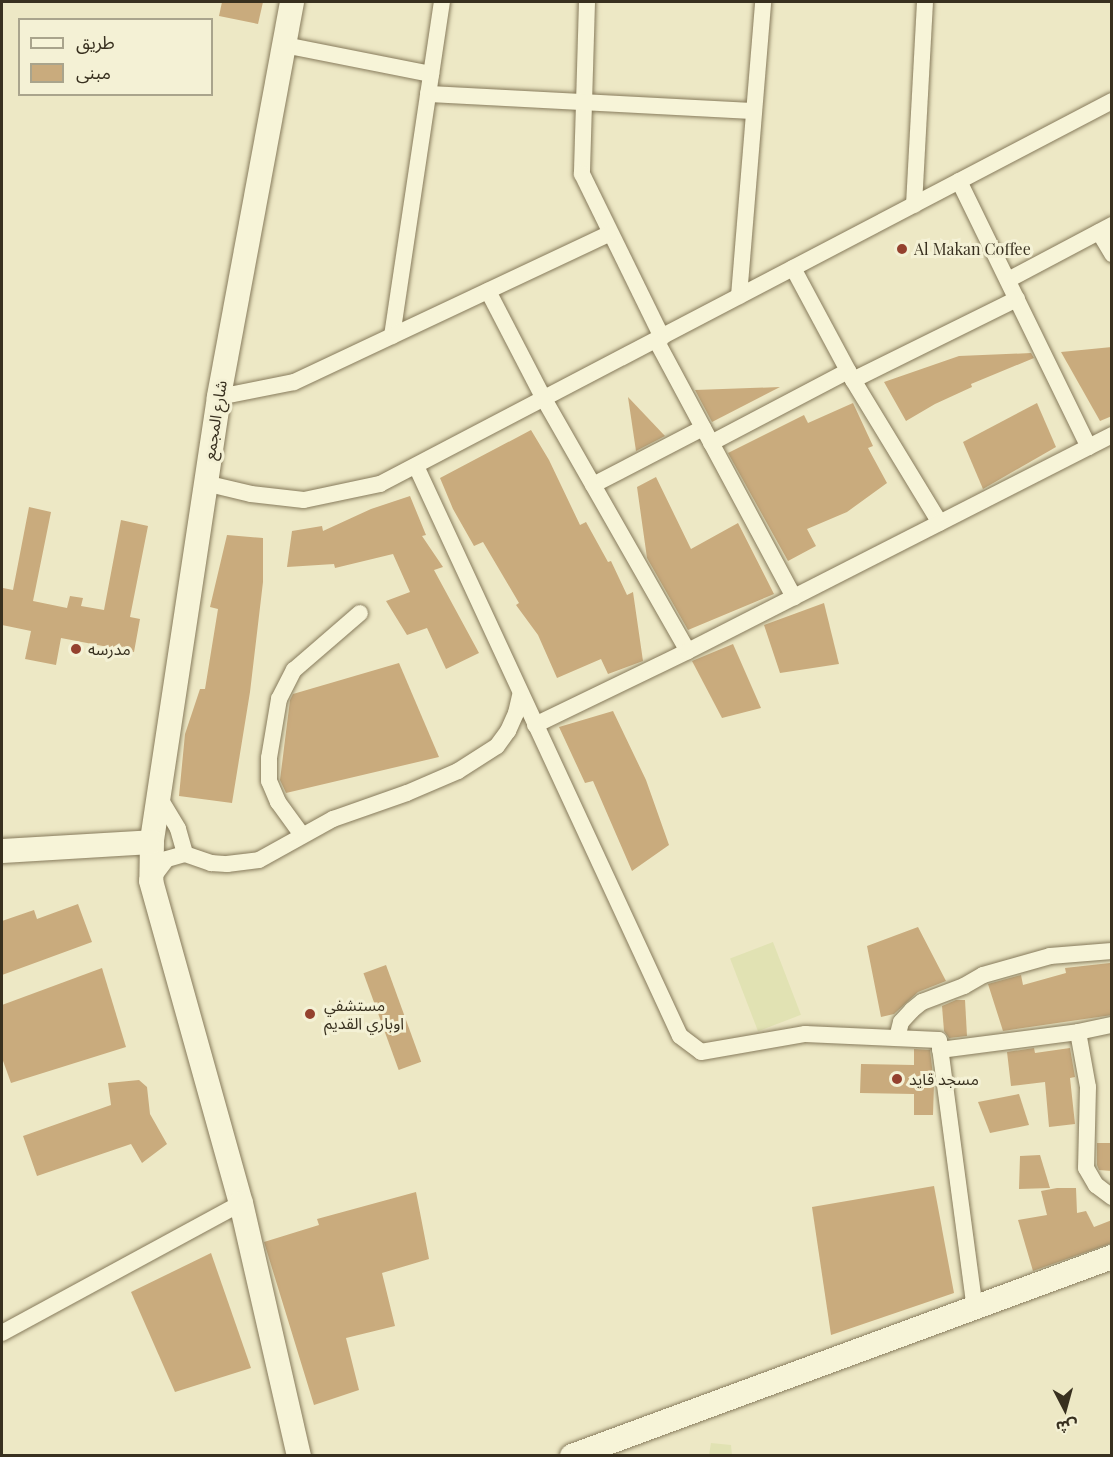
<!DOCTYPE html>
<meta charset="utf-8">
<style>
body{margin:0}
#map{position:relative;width:1113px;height:1457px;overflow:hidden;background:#ede8c5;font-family:"Playfair Display","Noto Sans Arabic",serif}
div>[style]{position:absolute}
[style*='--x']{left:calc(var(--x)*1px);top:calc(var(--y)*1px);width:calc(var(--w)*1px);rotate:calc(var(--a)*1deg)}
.farmland>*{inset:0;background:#e1e2b3;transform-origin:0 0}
.building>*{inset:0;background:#c9ab7d;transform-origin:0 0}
.roads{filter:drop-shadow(0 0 2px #877b5c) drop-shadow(0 0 2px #877b5c)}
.street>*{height:16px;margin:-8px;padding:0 8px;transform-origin:8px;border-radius:8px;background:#f7f4d8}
.secondary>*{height:24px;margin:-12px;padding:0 12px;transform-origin:12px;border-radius:12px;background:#f7f4d8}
.dots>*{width:16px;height:16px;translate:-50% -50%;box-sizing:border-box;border:3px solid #f4f1d5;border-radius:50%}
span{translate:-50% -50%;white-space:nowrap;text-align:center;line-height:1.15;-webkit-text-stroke:6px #f4f1d5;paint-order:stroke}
.poi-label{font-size:16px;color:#38301f}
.left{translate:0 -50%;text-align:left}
.street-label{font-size:16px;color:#38301f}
.frame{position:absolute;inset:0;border:3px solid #38301f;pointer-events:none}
.legend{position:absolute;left:18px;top:18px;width:195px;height:78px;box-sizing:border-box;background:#f4f1d5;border:2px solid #a9a48c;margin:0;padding:8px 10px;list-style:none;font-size:18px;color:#38301f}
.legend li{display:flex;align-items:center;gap:12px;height:30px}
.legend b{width:30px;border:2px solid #a9a48c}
.north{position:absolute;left:1035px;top:1379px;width:60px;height:60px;-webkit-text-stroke:4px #f4f1d5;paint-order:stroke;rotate:174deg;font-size:16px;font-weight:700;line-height:24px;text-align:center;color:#38301f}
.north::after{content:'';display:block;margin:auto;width:21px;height:27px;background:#38301f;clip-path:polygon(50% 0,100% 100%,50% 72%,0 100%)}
</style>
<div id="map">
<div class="farmland">
<div style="left:773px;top:942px;width:78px;height:46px;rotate:69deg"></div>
<div style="clip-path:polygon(711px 1443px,731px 1445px,732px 1455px,709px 1455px)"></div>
</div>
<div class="building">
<div style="clip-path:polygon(222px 2px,263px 2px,258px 24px,219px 16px)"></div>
<div style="clip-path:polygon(1112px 347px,1112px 416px,1100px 421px,1061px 352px)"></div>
<div style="clip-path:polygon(1031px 353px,1034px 358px,971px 384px,972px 387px,935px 404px,906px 421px,884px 382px,959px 356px)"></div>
<div style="clip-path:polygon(780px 387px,712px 422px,695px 390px)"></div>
<div style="clip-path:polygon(628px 397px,665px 436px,636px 451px)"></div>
<div style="clip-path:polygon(853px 403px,873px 446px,868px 448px,887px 483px,847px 512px,807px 529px,816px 546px,788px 561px,728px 453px,804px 415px,808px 423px)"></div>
<div style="clip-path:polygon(1037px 403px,1056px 447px,983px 489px,963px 442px)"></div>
<div style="clip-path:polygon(531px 430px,549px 460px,580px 525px,586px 522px,608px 562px,611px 561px,627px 595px,633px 592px,643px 661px,608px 674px,601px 659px,557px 678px,538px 635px,516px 605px,519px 603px,483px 542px,474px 546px,453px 509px,440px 478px)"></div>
<div style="clip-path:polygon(656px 477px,691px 549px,738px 523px,774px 594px,688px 630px,647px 558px,637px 487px)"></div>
<div style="clip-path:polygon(410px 496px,426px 535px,422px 536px,443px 567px,434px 570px,479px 653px,446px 669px,427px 628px,407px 635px,386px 601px,410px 592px,393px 554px,335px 568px,334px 564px,287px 567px,292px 531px,322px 526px,323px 531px,371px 509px)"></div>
<div style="clip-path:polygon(29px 507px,51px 512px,33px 601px,67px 608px,70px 596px,83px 598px,81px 606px,104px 610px,121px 520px,148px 526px,130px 617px,140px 619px,134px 652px,61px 638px,56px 665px,25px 659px,31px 631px,2px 625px,2px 597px,3px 588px,13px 590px)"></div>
<div style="clip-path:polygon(227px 535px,263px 538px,263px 582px,250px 692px,232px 803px,179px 796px,185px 734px,200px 689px,205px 689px,218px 609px,210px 607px)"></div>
<div style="clip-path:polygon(824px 603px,839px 664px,780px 673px,764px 625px)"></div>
<div style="clip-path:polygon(733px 644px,761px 708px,722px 718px,692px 661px)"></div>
<div style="clip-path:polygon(399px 663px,439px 757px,286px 793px,280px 780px,290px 700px,293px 694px)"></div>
<div style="clip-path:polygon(613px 711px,646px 780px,669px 845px,632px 871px,593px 781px,585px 783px,559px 727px)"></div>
<div style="clip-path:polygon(78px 904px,92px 942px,2px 975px,2px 921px,34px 910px,37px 919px)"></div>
<div style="clip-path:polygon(918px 927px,946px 981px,918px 992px,894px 1014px,881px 1017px,867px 946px)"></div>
<div style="clip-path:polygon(1110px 963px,1112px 1015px,1003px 1031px,988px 984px,1021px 975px,1023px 985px,1066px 973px,1065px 968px)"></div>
<div style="left:386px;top:965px;width:103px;height:24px;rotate:70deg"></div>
<div style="clip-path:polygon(102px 968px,126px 1047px,11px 1083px,2px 1058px,2px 1005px)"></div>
<div style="clip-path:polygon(956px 1000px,965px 1000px,967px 1036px,949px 1038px,944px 1031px,942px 1006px)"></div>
<div style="clip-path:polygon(1034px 1048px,1035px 1053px,1070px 1048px,1075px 1077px,1070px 1078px,1075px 1124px,1049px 1127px,1045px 1082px,1011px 1086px,1007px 1052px)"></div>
<div style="clip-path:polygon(914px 1049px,930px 1050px,934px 1084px,933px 1115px,914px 1115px,914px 1094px,860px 1093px,861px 1064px,914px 1065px)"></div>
<div style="clip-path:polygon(139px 1080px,147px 1087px,150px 1114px,167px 1144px,142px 1163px,131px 1144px,37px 1176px,23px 1136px,111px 1105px,108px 1083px)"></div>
<div style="clip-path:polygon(1019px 1094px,1029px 1125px,990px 1133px,978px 1102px)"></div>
<div style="clip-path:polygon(1097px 1143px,1112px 1143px,1112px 1171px,1099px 1170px,1097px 1165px)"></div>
<div style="clip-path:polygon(1040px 1155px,1050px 1188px,1019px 1189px,1020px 1156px)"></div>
<div style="clip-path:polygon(934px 1186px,954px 1293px,831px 1335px,812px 1207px)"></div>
<div style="clip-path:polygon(1057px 1188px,1076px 1188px,1077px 1213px,1086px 1211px,1094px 1227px,1112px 1220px,1112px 1243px,1033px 1271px,1018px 1220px,1047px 1215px,1041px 1191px)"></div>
<div style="clip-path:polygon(416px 1192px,429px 1259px,382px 1273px,395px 1326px,346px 1338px,359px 1390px,314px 1405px,264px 1242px,319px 1225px,317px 1219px)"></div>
<div style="clip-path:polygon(211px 1253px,251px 1368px,175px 1392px,131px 1292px)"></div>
</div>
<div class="roads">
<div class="street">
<div style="--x:587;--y:2;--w:172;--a:91.7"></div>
<div style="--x:582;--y:174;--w:182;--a:63.9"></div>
<div style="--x:284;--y:45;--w:150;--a:11.2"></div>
<div style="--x:428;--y:94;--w:326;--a:3"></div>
<div style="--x:959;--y:181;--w:296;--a:64"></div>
<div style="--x:914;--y:205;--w:203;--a:-86.9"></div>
<div style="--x:1099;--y:232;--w:26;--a:59"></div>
<div style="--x:793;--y:268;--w:127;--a:61.8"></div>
<div style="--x:853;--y:380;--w:167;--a:58.7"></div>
<div style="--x:1008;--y:280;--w:118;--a:-27.9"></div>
<div style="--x:488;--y:291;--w:122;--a:62.6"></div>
<div style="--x:544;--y:399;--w:290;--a:60.3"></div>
<div style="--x:739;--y:296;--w:295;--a:-85.3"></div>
<div style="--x:392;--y:336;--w:338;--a:-81.5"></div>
<div style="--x:656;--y:340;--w:292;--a:61.8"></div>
<div style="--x:853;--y:380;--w:183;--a:-26.3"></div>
<div style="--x:219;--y:397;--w:76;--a:-11.3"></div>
<div style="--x:294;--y:382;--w:349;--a:-25.2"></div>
<div style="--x:711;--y:443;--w:155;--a:-27.7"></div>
<div style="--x:416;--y:466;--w:628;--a:65.15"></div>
<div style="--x:680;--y:1036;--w:26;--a:37"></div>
<div style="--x:701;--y:1052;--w:106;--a:-9.8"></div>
<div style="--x:805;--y:1034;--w:134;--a:2.6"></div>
<div style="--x:939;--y:1040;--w:271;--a:82.4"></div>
<div style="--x:205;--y:483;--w:47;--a:13.4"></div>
<div style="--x:251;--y:494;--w:53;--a:6.5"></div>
<div style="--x:304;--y:500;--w:78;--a:-11.9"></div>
<div style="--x:380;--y:484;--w:826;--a:-27.62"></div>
<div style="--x:593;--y:485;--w:124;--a:-27.4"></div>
<div style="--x:535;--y:725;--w:170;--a:-25.8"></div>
<div style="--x:688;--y:651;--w:476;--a:-27"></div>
<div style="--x:159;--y:797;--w:37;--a:59"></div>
<div style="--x:178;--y:829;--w:26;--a:74"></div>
<div style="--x:302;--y:835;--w:41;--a:-126"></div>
<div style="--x:278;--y:802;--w:23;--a:-113"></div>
<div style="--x:269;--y:781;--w:23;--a:-90"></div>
<div style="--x:269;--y:758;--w:60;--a:-80.4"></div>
<div style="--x:279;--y:699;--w:33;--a:-63"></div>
<div style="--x:294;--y:670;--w:87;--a:-40.8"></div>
<div style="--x:151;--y:880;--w:26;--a:-53"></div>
<div style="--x:167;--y:859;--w:19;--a:-16"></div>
<div style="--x:185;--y:854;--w:28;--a:19"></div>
<div style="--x:211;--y:863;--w:16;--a:4"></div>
<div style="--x:227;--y:864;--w:32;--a:-7"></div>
<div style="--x:259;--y:860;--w:85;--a:-29"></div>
<div style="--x:333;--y:819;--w:78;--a:-19.4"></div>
<div style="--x:407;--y:793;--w:56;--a:-23.3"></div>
<div style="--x:458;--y:771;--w:46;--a:-32.7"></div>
<div style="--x:497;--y:746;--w:19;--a:-54"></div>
<div style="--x:508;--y:731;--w:20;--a:-66"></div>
<div style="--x:516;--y:713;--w:18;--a:-77"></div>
<div style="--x:1078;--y:1032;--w:35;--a:-12"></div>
<div style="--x:897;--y:1038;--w:16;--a:-76"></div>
<div style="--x:901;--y:1022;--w:16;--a:-47"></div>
<div style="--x:912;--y:1010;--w:13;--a:-39"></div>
<div style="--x:922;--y:1002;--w:45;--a:-20.9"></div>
<div style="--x:964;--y:986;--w:22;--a:-30"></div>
<div style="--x:983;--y:975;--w:70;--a:-15.8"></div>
<div style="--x:1050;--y:956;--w:62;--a:-4.6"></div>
<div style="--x:940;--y:1050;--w:139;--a:-7.4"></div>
<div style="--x:1078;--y:1032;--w:56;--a:79.7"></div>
<div style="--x:1088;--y:1087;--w:81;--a:91.4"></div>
<div style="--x:1086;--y:1168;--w:20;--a:60"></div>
<div style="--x:1096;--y:1185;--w:20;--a:37"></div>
<div style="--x:2;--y:1333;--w:272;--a:-28.5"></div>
</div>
<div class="secondary">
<div style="--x:292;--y:2;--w:402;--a:100.5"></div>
<div style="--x:219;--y:397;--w:450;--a:98.6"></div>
<div style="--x:152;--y:842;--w:39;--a:91"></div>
<div style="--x:151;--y:881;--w:334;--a:74.4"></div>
<div style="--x:241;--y:1203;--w:260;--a:77.1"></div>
<div style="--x:2;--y:851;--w:150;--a:-3.4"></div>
<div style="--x:572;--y:1456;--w:576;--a:-20.23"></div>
</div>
</div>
<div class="dots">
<div style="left:902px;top:249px;background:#94412e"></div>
<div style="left:76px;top:649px;background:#94412e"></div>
<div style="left:310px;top:1014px;background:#94412e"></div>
<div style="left:897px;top:1079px;background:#94412e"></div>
</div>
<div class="poi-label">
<span class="left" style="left:914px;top:249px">Al Makan Coffee</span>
<span class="left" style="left:88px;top:649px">مدرسه</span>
<span class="left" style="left:324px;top:1014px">مستشفي<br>اوباري القديم</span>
<span class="left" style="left:909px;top:1079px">مسجد قايد</span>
</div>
<div class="street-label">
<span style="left:215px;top:420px;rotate:-81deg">شارع المجمع</span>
</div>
<div class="frame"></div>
<ul class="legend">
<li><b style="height:8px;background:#f7f4d8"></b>طريق</li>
<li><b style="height:16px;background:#c9ab7d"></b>مبنى</li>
</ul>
<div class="north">ش</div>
</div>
